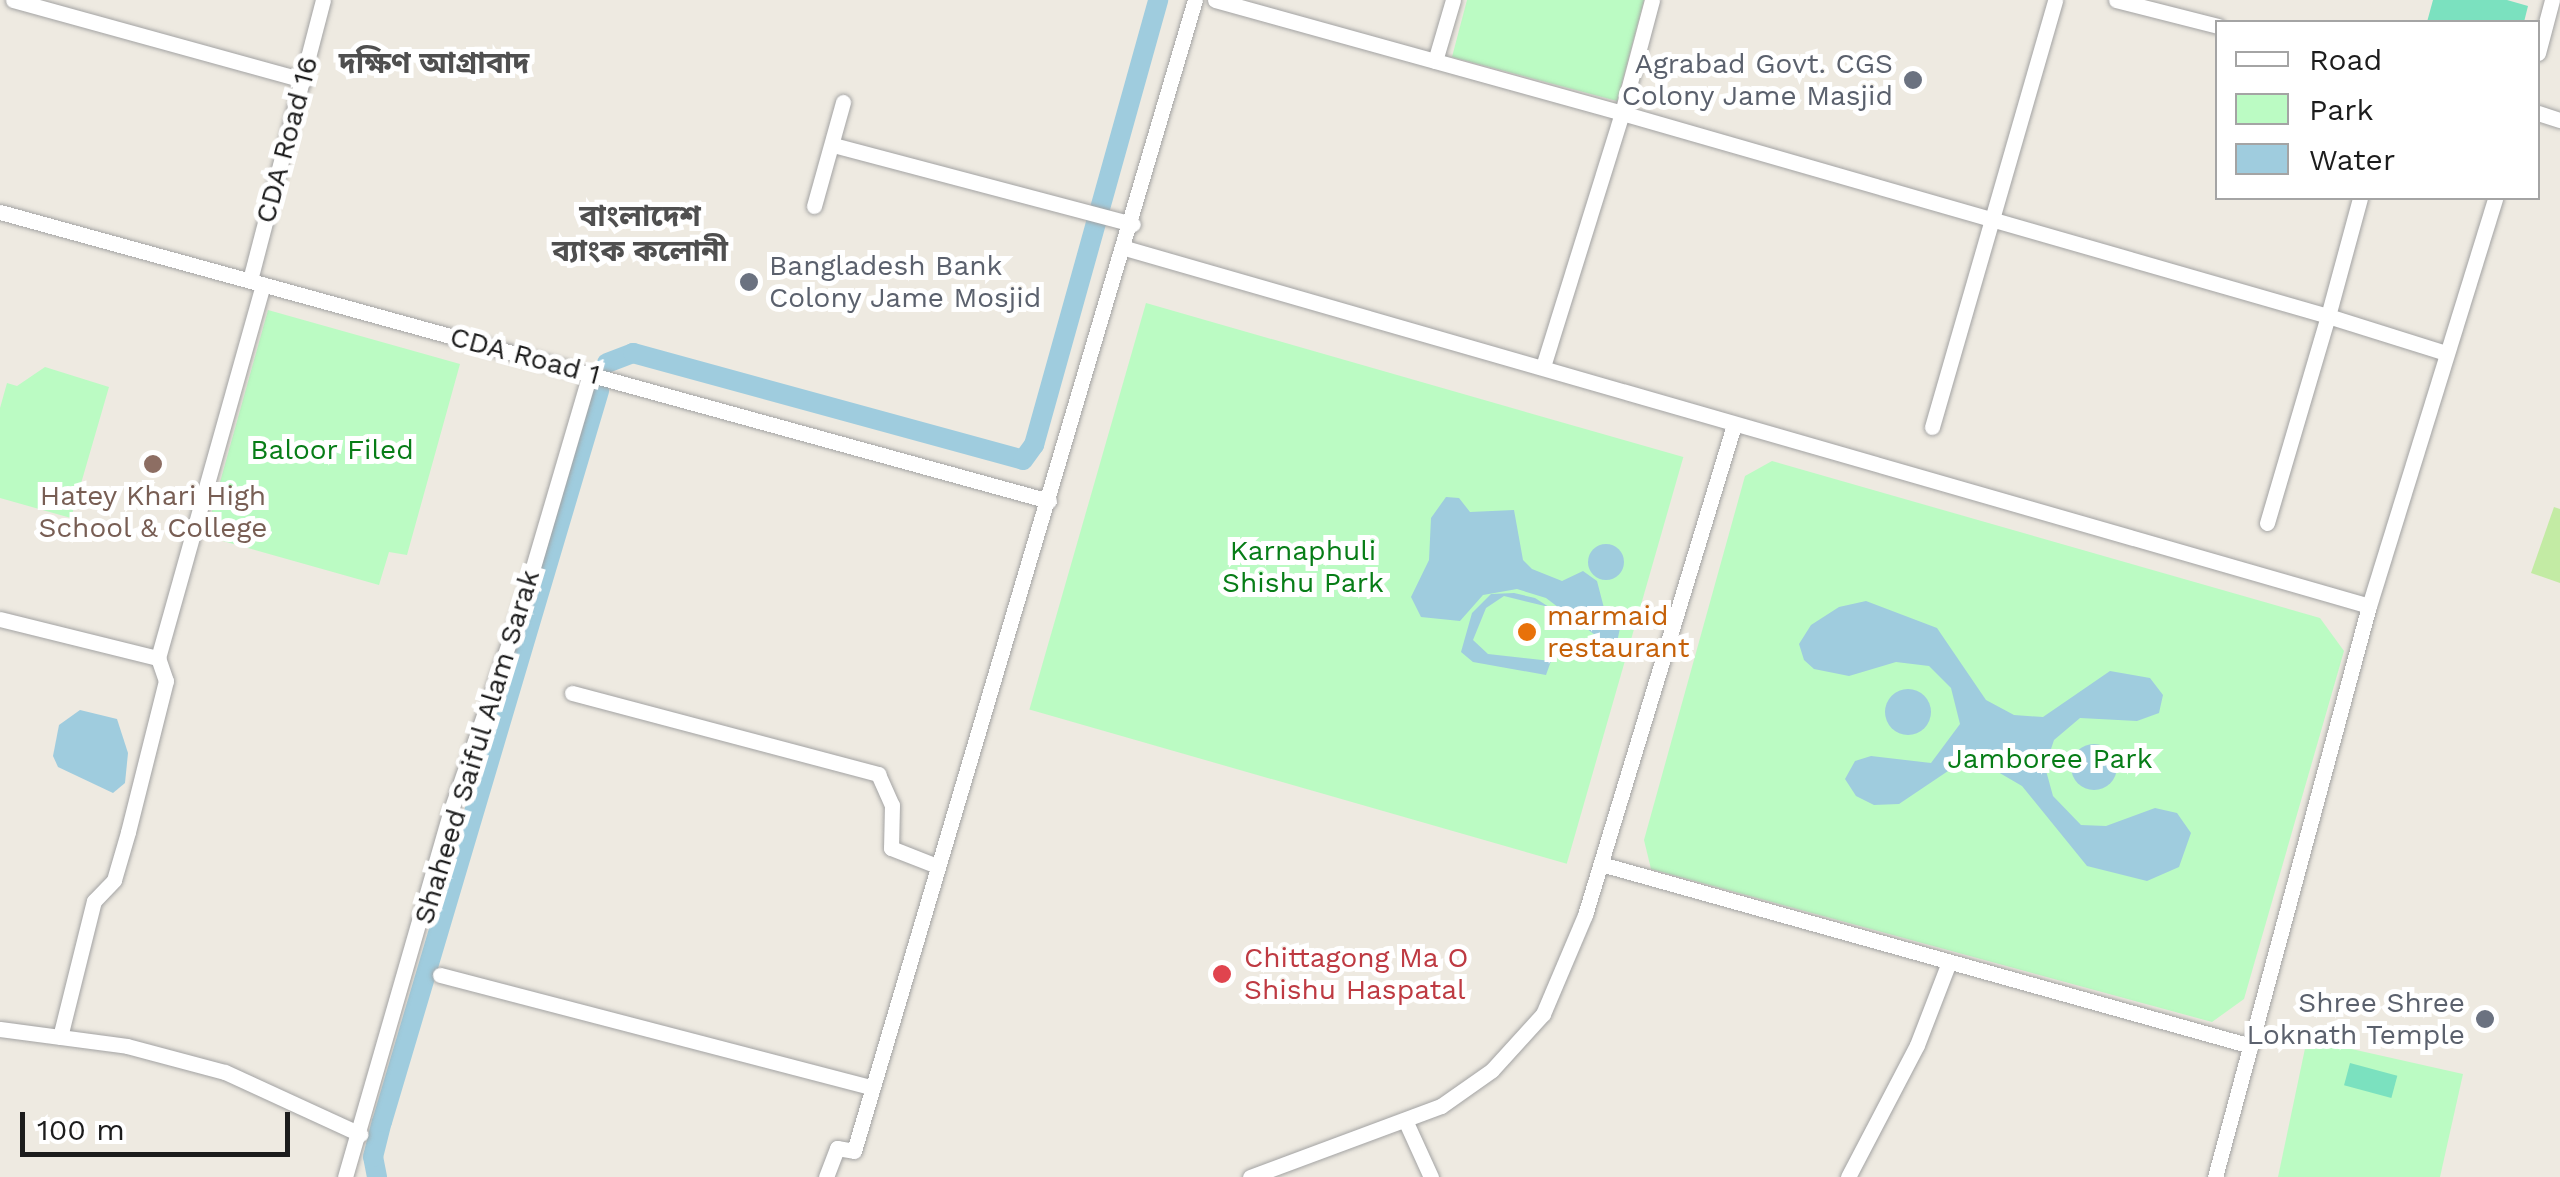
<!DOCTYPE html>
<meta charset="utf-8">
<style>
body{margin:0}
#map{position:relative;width:2560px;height:1177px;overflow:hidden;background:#eeeae1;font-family:"Work Sans","Noto Sans Bengali",sans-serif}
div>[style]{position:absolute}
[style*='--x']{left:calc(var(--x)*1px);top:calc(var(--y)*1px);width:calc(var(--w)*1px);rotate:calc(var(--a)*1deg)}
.grass>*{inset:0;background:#c3eba4}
.park>*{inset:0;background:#bbfbc3;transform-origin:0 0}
.pitch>*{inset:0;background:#7be1bf;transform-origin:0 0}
.water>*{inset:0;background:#9fccde}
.round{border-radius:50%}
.canal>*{height:20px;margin:-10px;padding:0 10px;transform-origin:10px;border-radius:10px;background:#9fccde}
.roads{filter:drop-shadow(0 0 2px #a3a3a3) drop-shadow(0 0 2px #a3a3a3)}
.street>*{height:15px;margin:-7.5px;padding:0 7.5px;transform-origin:7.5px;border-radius:7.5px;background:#fff}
.dots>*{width:28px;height:28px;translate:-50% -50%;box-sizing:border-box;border:5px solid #fff;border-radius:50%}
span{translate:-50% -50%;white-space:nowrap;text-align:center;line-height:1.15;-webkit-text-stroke:10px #fff;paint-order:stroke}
.worship-label{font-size:28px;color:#5b616d}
.right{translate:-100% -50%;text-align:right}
.left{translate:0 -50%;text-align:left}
.street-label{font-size:28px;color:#1c1c1c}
.park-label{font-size:28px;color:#077d17}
.education-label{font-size:28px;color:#785e54}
.food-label{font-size:28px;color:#c56008}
.health-label{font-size:28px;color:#be3a42}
.neighbourhood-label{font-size:30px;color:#4f4f4f;font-weight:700}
.legend{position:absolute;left:2215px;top:20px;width:325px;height:180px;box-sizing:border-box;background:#fff;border:2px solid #a4a4a4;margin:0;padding:12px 18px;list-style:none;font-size:30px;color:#1c1c1c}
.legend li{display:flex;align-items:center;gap:20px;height:50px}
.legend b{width:50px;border:2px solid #a4a4a4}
.scale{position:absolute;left:20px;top:1112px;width:270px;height:45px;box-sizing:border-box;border:5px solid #1c1c1c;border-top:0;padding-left:12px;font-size:30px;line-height:35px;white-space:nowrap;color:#1c1c1c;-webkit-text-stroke:8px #fff;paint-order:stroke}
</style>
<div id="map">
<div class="grass">
<div style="clip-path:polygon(2554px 507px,2560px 509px,2560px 583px,2531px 573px)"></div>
</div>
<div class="park">
<div style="clip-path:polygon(1467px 0,1644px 0,1617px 101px,1452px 57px)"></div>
<div style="left:1146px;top:303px;width:559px;height:423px;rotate:16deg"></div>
<div style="clip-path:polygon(268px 310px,460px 364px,407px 555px,389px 552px,379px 585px,205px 536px)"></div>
<div style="clip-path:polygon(45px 367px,109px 387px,71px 518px,0 498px,0 408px,7px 383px,17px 386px)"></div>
<div style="clip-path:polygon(1772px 461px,2320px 618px,2344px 651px,2244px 999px,2212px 1022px,1651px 869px,1644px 840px,1745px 476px)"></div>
<div style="clip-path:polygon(2307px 1039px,2463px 1074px,2440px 1177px,2278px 1177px)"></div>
</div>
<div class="pitch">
<div style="clip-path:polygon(2433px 0,2507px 0,2528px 6px,2524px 22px,2427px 22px)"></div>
<div style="left:2350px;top:1063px;width:49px;height:23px;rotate:15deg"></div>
</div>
<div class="water">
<div style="clip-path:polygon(1446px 497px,1459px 498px,1470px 512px,1514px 510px,1523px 560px,1532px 569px,1562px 581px,1583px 571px,1597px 581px,1604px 608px,1620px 628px,1615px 652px,1610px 654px,1603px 641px,1546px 598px,1517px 589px,1483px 595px,1460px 621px,1421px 617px,1411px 597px,1429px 560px,1431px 518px)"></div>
<div class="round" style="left:1588px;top:544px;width:36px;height:36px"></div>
<div style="clip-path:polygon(1514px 593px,1535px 598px,1549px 607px,1504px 596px,1486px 608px,1473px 640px,1488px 654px,1551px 661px,1546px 675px,1473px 662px,1461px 652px,1472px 613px,1491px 594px)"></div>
<div style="clip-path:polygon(1866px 601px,1937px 628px,1986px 700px,2014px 715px,2043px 717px,2110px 671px,2150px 678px,2163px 695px,2159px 713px,2137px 721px,2080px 718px,2054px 740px,2045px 767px,2053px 796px,2081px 825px,2106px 826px,2155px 808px,2177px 813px,2191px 833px,2179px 867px,2147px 881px,2087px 866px,2022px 786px,1986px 765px,1951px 769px,1899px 804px,1874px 805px,1856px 796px,1845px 779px,1855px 761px,1871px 756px,1931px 763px,1960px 724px,1951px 688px,1929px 666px,1896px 662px,1849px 676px,1814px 669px,1804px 660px,1799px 644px,1811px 625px,1839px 607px)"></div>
<div class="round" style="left:1885px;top:689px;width:46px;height:46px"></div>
<div style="clip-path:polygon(80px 710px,117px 719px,128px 753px,125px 783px,113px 793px,58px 767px,53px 756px,59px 725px)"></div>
<div class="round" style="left:2071px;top:744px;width:46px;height:46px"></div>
</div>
<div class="canal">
<div style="--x:607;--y:363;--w:28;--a:-21"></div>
<div style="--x:633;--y:353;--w:404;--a:15.3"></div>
<div style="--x:1023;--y:460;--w:19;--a:-54"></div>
<div style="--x:1034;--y:445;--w:462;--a:-74.4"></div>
<div style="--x:377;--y:1177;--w:20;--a:-101"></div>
<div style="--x:373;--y:1157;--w:36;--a:-76"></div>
<div style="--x:382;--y:1122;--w:763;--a:-73.47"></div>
</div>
<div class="roads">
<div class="street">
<div style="--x:13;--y:0;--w:302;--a:15.4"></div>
<div style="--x:1215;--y:0;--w:422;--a:15.5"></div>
<div style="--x:1622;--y:113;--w:266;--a:107.3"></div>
<div style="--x:1652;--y:0;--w:117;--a:104.9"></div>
<div style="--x:1622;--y:113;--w:735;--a:16.04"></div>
<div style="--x:2328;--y:316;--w:122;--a:-74.8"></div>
<div style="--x:2116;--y:0;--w:105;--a:14.3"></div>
<div style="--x:2538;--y:53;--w:55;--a:-75.2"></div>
<div style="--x:1435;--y:61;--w:64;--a:-73.6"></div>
<div style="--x:2538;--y:113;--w:23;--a:18"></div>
<div style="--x:833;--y:145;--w:310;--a:14.8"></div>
<div style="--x:814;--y:206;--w:108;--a:-74.4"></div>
<div style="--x:0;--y:212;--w:1088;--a:15.4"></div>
<div style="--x:1125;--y:248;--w:1294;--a:16.05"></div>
<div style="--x:250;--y:280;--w:289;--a:-75.4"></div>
<div style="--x:1932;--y:427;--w:444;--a:-73.9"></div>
<div style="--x:2267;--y:523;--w:216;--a:-73.6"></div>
<div style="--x:2328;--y:316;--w:124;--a:17.4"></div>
<div style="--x:0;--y:619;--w:163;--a:13.9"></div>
<div style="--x:572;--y:693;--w:317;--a:14.8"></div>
<div style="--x:878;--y:774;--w:34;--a:66"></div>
<div style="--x:892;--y:805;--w:43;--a:91.3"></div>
<div style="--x:891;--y:848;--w:49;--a:21.4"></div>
<div style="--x:1601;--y:864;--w:675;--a:15.64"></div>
<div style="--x:440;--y:975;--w:445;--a:14.6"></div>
<div style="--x:0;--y:1029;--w:128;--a:7.6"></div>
<div style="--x:127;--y:1046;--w:101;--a:14.9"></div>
<div style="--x:225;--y:1072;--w:149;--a:24.7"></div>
<div style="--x:60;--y:1037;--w:140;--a:-76"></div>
<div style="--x:94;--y:901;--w:29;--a:-46"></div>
<div style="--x:114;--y:880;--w:50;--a:-73.7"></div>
<div style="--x:128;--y:832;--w:156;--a:-75.9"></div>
<div style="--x:166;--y:681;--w:24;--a:-109"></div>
<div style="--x:158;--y:658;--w:388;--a:-74.3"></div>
<div style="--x:1405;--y:1120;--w:63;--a:65.5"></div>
<div style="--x:345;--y:1177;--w:379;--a:-73.9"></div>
<div style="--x:450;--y:813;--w:217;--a:-70.9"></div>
<div style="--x:521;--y:608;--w:244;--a:-73.6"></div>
<div style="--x:826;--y:1177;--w:31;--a:-69"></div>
<div style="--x:837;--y:1148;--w:17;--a:10"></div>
<div style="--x:854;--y:1151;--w:1200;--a:-73.5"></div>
<div style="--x:1250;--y:1177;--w:204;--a:-20.4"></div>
<div style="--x:1441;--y:1106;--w:62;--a:-35.2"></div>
<div style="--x:1492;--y:1070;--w:76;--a:-47.7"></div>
<div style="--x:1543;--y:1014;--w:108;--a:-67"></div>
<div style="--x:1585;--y:915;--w:512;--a:-73.09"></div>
<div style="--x:1848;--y:1177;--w:149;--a:-62.4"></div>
<div style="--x:1917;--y:1045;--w:89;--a:-68.9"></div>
<div style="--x:2215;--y:1177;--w:591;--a:-74.91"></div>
<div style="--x:2369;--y:606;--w:427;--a:-72.8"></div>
</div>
</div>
<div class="dots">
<div style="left:1913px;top:80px;background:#6b7280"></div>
<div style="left:749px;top:282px;background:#6b7280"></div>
<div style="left:153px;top:464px;background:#8d6e63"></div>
<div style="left:1527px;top:632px;background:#e8710a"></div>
<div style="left:1222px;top:974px;background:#e0444e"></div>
<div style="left:2485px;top:1019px;background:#6b7280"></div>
</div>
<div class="worship-label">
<span class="right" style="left:1893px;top:80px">Agrabad Govt. CGS<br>Colony Jame Masjid</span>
<span class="left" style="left:769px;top:282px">Bangladesh Bank<br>Colony Jame Mosjid</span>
<span class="right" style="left:2465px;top:1019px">Shree Shree<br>Loknath Temple</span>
</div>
<div class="street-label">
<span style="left:287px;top:140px;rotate:-75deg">CDA Road 16</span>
<span style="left:525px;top:356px;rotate:15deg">CDA Road 1</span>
<span style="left:477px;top:747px;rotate:-73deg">Shaheed Saiful Alam Sarak</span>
</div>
<div class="park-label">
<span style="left:332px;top:450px">Baloor Filed</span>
<span style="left:1303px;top:567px">Karnaphuli<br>Shishu Park</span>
<span style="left:2050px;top:759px">Jamboree Park</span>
</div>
<div class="education-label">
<span style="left:153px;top:512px">Hatey Khari High<br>School &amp; College</span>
</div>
<div class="food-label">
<span class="left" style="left:1547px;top:632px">marmaid<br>restaurant</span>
</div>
<div class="health-label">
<span class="left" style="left:1244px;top:974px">Chittagong Ma O<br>Shishu Haspatal</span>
</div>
<div class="neighbourhood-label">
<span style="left:434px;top:63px">দক্ষিণ আগ্রাবাদ</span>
<span style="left:640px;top:233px">বাংলাদেশ<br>ব্যাংক কলোনী</span>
</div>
<ul class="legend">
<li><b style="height:12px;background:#fff"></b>Road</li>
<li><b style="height:28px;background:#bbfbc3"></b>Park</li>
<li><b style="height:28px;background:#9fccde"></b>Water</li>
</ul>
<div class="scale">100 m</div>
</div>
